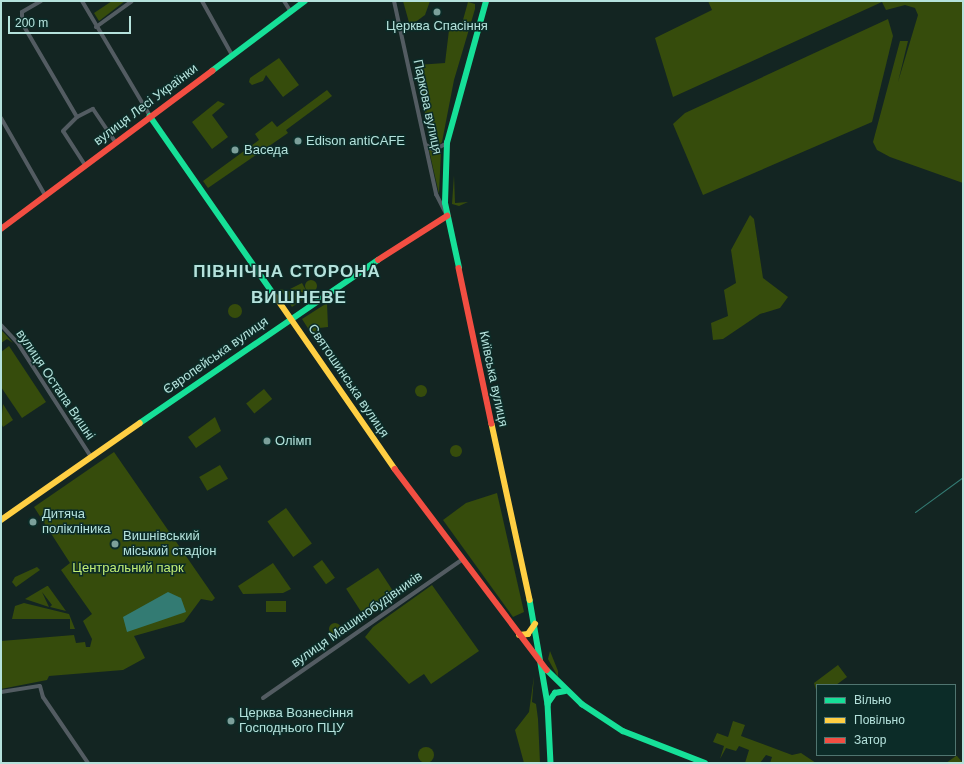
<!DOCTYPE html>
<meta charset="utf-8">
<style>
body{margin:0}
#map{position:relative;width:964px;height:764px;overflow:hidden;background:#132522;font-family:Helvetica,sans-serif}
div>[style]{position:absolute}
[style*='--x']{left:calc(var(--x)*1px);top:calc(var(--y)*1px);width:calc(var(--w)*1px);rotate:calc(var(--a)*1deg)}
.green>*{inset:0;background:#364c0c;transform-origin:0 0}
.round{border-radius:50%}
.water>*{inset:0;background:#337b73}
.stream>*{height:1px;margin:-0.5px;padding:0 0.5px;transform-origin:0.5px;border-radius:0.5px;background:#337b73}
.street>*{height:4px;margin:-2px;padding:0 2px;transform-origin:2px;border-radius:2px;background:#535c62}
.fast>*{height:5.5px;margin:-2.75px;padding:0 2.75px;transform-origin:2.75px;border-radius:2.75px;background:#16e098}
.slow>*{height:5.5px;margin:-2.75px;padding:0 2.75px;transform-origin:2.75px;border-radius:2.75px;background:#ffcf43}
.jam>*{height:5.5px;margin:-2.75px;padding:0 2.75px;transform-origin:2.75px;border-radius:2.75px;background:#f24e42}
.dots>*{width:11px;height:11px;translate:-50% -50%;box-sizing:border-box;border:2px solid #0c2c28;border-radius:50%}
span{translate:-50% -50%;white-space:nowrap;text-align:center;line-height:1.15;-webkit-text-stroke:3px #0c2c28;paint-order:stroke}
.poi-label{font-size:13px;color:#b5e2dc}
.left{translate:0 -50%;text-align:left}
.street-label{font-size:13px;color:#b5e2dc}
.park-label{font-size:13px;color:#c2ee75}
.district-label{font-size:17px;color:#b5e2dc;font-weight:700;letter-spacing:1px}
.frame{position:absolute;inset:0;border:2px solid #b5e2dc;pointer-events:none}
.legend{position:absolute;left:816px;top:684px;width:140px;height:72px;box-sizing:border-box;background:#0c2c28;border:1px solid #507570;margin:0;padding:5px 7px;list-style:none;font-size:12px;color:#b5e2dc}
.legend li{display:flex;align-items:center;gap:8px;height:20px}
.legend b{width:20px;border:1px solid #507570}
.scale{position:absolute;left:8px;top:16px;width:123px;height:18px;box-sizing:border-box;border:2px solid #b5e2dc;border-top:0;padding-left:5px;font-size:12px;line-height:14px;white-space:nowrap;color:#b5e2dc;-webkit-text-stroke:3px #0c2c28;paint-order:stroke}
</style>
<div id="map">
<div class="green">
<div style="clip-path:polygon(112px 1px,125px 1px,99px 21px,94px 13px)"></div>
<div style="clip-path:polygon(403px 1px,430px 1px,425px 15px,410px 26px)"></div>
<div style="clip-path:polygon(708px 1px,963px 1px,963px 166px,884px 138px,963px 166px,963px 183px,890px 157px,877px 150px,873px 142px,900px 41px,908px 41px,898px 82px,918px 15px,915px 8px,905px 5px,886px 10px,882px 2px,673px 97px,655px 38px,712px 10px)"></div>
<div style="clip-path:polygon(468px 2px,475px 4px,475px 9px,454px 80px,442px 142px,436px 148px,430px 143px,417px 65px,445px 63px,449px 30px,461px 27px)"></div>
<div style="clip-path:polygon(888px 19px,893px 36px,872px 122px,703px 195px,673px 124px,685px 113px)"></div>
<div style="clip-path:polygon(279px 58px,299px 85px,283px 97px,266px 75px,263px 81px,252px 85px,249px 82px,250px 78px)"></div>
<div style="clip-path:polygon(327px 90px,332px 96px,286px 130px,288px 133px,208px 188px,203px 181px,259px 140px,255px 134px,272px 121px,277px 127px)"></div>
<div style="clip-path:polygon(218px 101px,225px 104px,212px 115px,228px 137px,212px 149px,192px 122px)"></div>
<div style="clip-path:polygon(429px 150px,441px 151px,439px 194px)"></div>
<div style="clip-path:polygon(454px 175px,455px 203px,468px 202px,459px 206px,452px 204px)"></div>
<div style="clip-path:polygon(750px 215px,754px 219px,763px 278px,788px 297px,780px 308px,760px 314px,723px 339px,713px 340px,711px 323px,728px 316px,724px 290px,736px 283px,731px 250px)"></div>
<div class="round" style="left:305px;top:280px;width:12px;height:12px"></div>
<div style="clip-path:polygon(302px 283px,308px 294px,290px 289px)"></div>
<div style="clip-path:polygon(280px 289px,308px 296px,292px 307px)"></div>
<div style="clip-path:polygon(327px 303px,328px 327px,319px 328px,320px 347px,302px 319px)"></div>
<div class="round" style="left:228px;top:304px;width:14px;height:14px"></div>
<div style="clip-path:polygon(1px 330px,5px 334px,13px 343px,7px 339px,1px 343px)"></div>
<div style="clip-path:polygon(9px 346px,46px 402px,22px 418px,1px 387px,1px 352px)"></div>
<div class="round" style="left:415px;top:385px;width:12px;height:12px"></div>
<div style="left:264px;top:389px;width:13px;height:23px;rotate:51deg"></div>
<div style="clip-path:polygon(3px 404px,13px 420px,3px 427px,1px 423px)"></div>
<div style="clip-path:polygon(215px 417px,221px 431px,196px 448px,188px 437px)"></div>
<div class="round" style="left:450px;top:445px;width:12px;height:12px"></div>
<div style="clip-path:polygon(114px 452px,215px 598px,212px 601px,201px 599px,184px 622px,134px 636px,145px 658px,123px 670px,49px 676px,47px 680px,1px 689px,1px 641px,74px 635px,76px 643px,85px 642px,86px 647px,90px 647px,92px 639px,83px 621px,92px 614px,61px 570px,70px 563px,34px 507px)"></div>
<div style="left:220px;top:465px;width:16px;height:24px;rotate:60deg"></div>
<div style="clip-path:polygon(497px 493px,524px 612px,513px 617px,443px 520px,466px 503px)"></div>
<div style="left:286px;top:508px;width:44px;height:23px;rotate:54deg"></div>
<div style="left:322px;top:560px;width:22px;height:11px;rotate:54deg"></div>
<div style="clip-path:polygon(273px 563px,291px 589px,283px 593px,243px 594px,238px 586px)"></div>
<div style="clip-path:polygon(37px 567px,40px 570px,16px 587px,12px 582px,15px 577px)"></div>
<div style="left:378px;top:568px;width:35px;height:38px;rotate:57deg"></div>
<div style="clip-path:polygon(432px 585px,479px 651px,431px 684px,424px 674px,409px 684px,365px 637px,373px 627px)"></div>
<div style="clip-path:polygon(47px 586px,48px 586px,66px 611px,50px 607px,52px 605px,42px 592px,49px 607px,25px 599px)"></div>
<div style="left:286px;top:601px;width:11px;height:20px;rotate:90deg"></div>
<div style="clip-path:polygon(24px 603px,69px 614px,75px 629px,70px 629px,70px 619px,12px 619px,15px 606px)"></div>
<div class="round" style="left:329px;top:623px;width:12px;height:12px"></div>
<div style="clip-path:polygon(550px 651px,558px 671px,558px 677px,548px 659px)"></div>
<div style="clip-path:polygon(838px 665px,847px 677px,836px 685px,817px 685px,817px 693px,814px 683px)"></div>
<div style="clip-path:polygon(534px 676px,532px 702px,536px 704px,538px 719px,540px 763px,524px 763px,515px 730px,529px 712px)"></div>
<div style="clip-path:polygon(733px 721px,745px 725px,741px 736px,792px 755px,801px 753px,816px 763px,770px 763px,772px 757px,766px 755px,760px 763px,745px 763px,749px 750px,739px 746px,736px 751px,726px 748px,720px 759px,724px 746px,713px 742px,717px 733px,728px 737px)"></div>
<div class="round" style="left:418px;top:747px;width:16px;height:16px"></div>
<div style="clip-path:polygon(957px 756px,963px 763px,946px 763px,956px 756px)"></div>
</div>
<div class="water">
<div style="clip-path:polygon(168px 592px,181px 598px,186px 612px,127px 632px,123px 617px)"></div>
</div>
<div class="stream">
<div style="--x:915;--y:512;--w:59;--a:-36.1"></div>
</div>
<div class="street">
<div style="--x:41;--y:1;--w:22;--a:150"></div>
<div style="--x:22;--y:12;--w:11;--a:90"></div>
<div style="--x:22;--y:23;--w:109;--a:59.7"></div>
<div style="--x:82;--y:1;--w:134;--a:59.4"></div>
<div style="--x:202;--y:1;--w:62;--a:60.9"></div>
<div style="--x:284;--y:1;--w:13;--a:58"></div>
<div style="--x:394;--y:1;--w:198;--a:77.7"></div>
<div style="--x:436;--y:194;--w:22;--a:63"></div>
<div style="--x:96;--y:27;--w:44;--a:-35.8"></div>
<div style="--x:1;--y:118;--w:89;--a:60.3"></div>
<div style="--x:426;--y:145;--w:9;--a:32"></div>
<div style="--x:434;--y:150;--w:15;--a:-28"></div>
<div style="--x:85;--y:165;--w:40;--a:-122.9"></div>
<div style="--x:63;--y:131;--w:20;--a:-45"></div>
<div style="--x:77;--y:117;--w:18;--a:-27"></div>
<div style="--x:93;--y:109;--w:40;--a:56"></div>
<div style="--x:1;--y:325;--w:23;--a:47"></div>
<div style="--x:17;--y:342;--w:137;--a:57.2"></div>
<div style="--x:1;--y:692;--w:39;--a:-9"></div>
<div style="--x:40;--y:686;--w:11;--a:75"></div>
<div style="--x:43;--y:697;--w:80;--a:55.7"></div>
<div style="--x:263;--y:698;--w:244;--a:-34.8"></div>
</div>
<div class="fast">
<div style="--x:212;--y:71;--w:116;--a:-37"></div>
<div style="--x:150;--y:116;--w:221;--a:55.2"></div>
<div style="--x:459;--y:268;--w:66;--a:-102.2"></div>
<div style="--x:445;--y:203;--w:60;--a:-88.1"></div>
<div style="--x:447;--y:143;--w:147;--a:-74.6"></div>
<div style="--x:140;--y:423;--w:288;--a:-34.4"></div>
<div style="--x:530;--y:600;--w:106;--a:80.2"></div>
<div style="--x:548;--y:704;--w:59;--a:87.1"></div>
<div style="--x:547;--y:670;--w:49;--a:44.2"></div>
<div style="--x:582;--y:704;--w:49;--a:33.4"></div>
<div style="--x:623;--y:731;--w:88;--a:21.3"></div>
<div style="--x:548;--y:703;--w:12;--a:-55"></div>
<div style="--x:555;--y:693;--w:10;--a:-11"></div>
</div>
<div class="slow">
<div style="--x:276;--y:297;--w:209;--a:55.3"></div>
<div style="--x:492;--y:424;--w:180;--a:77.8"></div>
<div style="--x:1;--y:520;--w:169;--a:-34.9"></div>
<div style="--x:519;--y:635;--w:9;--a:-6"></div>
<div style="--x:528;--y:634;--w:12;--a:-55"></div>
</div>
<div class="jam">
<div style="--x:1;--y:229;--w:264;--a:-36.8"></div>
<div style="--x:378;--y:260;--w:82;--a:-32.5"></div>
<div style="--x:459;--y:268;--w:159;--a:78.1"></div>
<div style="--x:395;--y:469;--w:252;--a:52.9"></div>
</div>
<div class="dots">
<div style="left:437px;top:12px;background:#7ca09b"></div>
<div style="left:298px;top:141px;background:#7ca09b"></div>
<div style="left:235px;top:150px;background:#7ca09b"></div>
<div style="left:267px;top:441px;background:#7ca09b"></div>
<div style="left:33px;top:522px;background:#7ca09b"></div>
<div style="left:115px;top:544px;background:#7ca09b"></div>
<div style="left:231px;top:721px;background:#7ca09b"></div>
</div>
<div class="poi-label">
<span style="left:437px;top:26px">Церква Спасіння</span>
<span class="left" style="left:306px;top:141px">Edison antiCAFE</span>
<span class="left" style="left:244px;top:150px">Васеда</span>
<span class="left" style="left:275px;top:441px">Олімп</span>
<span class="left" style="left:42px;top:522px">Дитяча<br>полікліника</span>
<span class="left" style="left:123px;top:544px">Вишнівський<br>міський стадіон</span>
<span class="left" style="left:239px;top:721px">Церква Вознесіння<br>Господнього ПЦУ</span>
</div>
<div class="street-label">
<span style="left:146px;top:105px;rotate:-37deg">вулиця Лесі Українки</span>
<span style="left:427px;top:107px;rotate:78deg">Паркова вулиця</span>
<span style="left:216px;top:356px;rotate:-35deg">Європейська вулиця</span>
<span style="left:493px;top:379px;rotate:78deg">Київська вулиця</span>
<span style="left:348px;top:381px;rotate:56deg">Святошинська вулиця</span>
<span style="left:55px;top:385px;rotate:56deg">вулиця Остапа Вишні</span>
<span style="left:357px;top:620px;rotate:-35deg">вулиця Машинобудівників</span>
</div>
<div class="park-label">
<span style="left:128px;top:568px">Центральний парк</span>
</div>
<div class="district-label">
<span style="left:287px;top:272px">ПІВНІЧНА СТОРОНА</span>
<span style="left:299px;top:298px">ВИШНЕВЕ</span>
</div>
<div class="frame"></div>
<ul class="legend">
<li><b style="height:5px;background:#16e098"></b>Вільно</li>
<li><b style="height:5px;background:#ffcf43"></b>Повільно</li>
<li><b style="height:5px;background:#f24e42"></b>Затор</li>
</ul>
<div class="scale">200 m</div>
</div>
